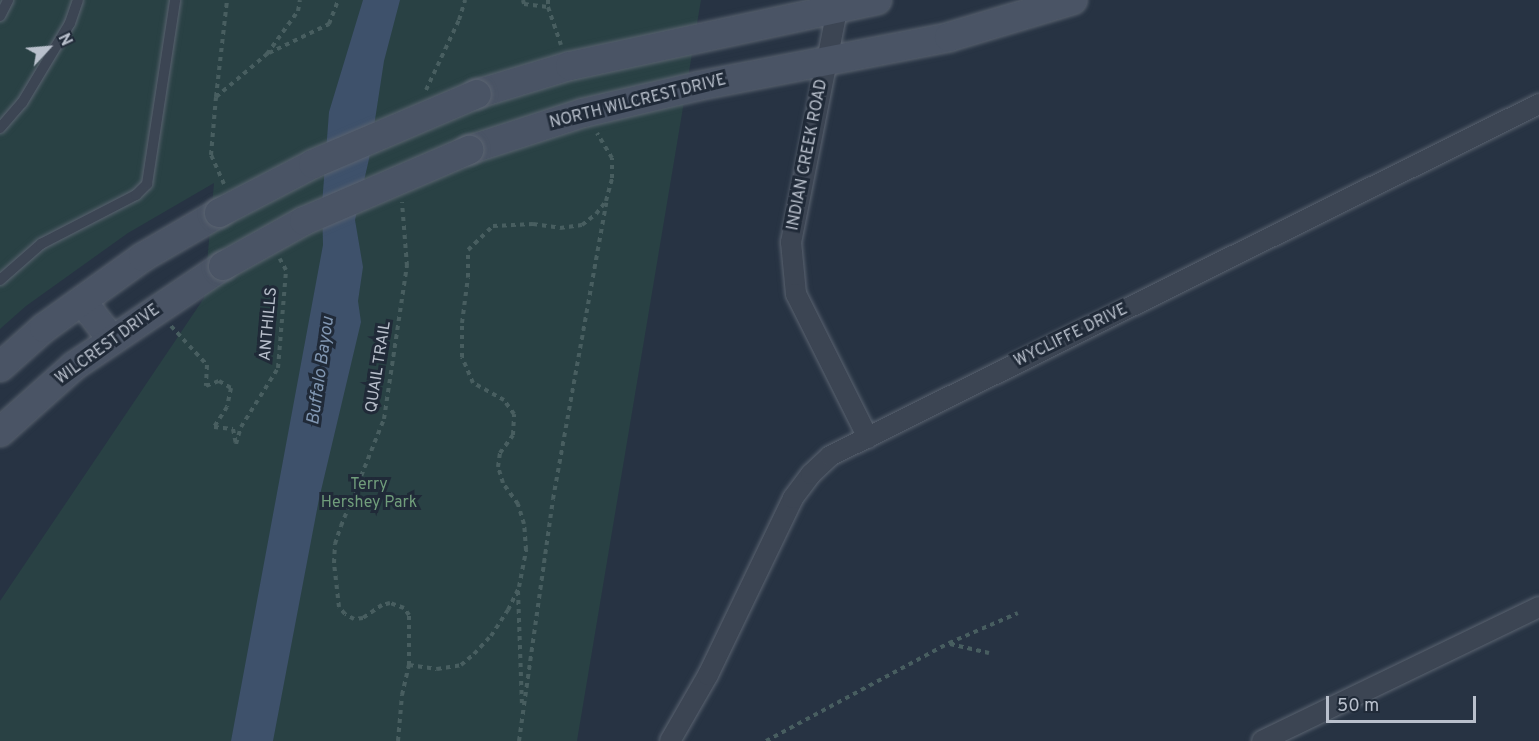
<!DOCTYPE html>
<style>
body{margin:0}
#map{position:relative;width:1539px;height:741px;overflow:hidden;background:#273343;font-family:Overpass,sans-serif}
div>[style]{position:absolute}
[style*='--x']{left:calc(var(--x)*1px);top:calc(var(--y)*1px);width:calc(var(--w)*1px);rotate:calc(var(--a)*1deg)}
.green>*{inset:0;background:#294144}
.water>*{inset:0;background:#3e516b}
.path>*{height:4px;margin-top:-2px;transform-origin:0;background:repeating-linear-gradient(90deg,#485e60 0 4.5px,transparent 0 9px)}
.roads{filter:drop-shadow(0 0 2px #5a6370) drop-shadow(0 0 2px #5a6370)}
.service>*{height:10px;margin:-5px;padding:0 5px;transform-origin:5px;border-radius:5px;background:#3c4553}
.minor>*{height:20px;margin:-10px;padding:0 10px;transform-origin:10px;border-radius:10px;background:#3c4553}
.secondary>*{height:28px;margin:-14px;padding:0 14px;transform-origin:14px;border-radius:14px;background:#4a5465}
.bridges{filter:drop-shadow(0 0 2px #5a6370) drop-shadow(0 0 2px #5a6370)}
.secondary-bridge>*{height:28px;margin:-14px;padding:0 14px;transform-origin:14px;border-radius:14px;background:#4a5465}
span{translate:-50% -50%;white-space:nowrap;text-align:center;line-height:1.15;-webkit-text-stroke:6px #202a38;paint-order:stroke}
.street-label{font-size:16px;color:#b9c0cc}
.park-label{font-size:16px;color:#709d7b}
.water-label{font-size:18px;color:#8197b2;font-style:italic}
.north{position:absolute;left:18px;top:18px;width:60px;height:60px;-webkit-text-stroke:4px #202a38;paint-order:stroke;rotate:64deg;font-size:16px;font-weight:700;line-height:24px;text-align:center;color:#b9c0cc}
.north::after{content:'';display:block;margin:auto;width:21px;height:27px;background:#b9c0cc;clip-path:polygon(50% 0,100% 100%,50% 72%,0 100%)}
.scale{position:absolute;left:1326px;top:696px;width:150px;height:27px;box-sizing:border-box;border:3px solid #b9c0cc;border-top:0;padding-left:8px;font-size:18px;line-height:21px;white-space:nowrap;color:#b9c0cc;-webkit-text-stroke:4px #202a38;paint-order:stroke}
</style>
<div id="map">
<div class="green">
<div style="clip-path:polygon(0 0,701px 0,577px 741px,0 741px,0 601px,204px 298px,214px 183px,128px 233px,26px 306px,0 329px)"></div>
</div>
<div class="water">
<div style="clip-path:polygon(363px 0,400px 0,384px 61px,369px 159px,355px 220px,363px 267px,358px 301px,361px 322px,319px 499px,273px 741px,231px 741px,323px 245px,322px 205px,329px 112px)"></div>
</div>
<div class="path">
<div style="--x:523;--y:0;--w:4;--a:76"></div>
<div style="--x:524;--y:4;--w:24;--a:7"></div>
<div style="--x:548;--y:7;--w:40;--a:71.1"></div>
<div style="--x:548;--y:0;--w:7;--a:90"></div>
<div style="--x:269;--y:53;--w:67;--a:-25.8"></div>
<div style="--x:329;--y:24;--w:26;--a:-69"></div>
<div style="--x:426;--y:90;--w:77;--a:-64.8"></div>
<div style="--x:459;--y:20;--w:21;--a:-73"></div>
<div style="--x:216;--y:97;--w:98;--a:-83.5"></div>
<div style="--x:224;--y:184;--w:32;--a:-114"></div>
<div style="--x:211;--y:155;--w:58;--a:-85.1"></div>
<div style="--x:216;--y:97;--w:67;--a:-40.1"></div>
<div style="--x:267;--y:54;--w:53;--a:-54.2"></div>
<div style="--x:298;--y:11;--w:11;--a:-80"></div>
<div style="--x:171;--y:326;--w:53;--a:47.3"></div>
<div style="--x:207;--y:365;--w:21;--a:93"></div>
<div style="--x:206;--y:386;--w:14;--a:-21"></div>
<div style="--x:219;--y:381;--w:14;--a:30"></div>
<div style="--x:231;--y:388;--w:19;--a:102"></div>
<div style="--x:227;--y:407;--w:24;--a:123"></div>
<div style="--x:214;--y:427;--w:19;--a:6"></div>
<div style="--x:233;--y:429;--w:15;--a:79"></div>
<div style="--x:236;--y:444;--w:18;--a:-74"></div>
<div style="--x:241;--y:427;--w:70;--a:-57.9"></div>
<div style="--x:278;--y:368;--w:98;--a:-85.3"></div>
<div style="--x:286;--y:270;--w:13;--a:-119"></div>
<div style="--x:518;--y:591;--w:113;--a:88"></div>
<div style="--x:950;--y:644;--w:40;--a:13"></div>
<div style="--x:409;--y:665;--w:28;--a:8"></div>
<div style="--x:437;--y:669;--w:24;--a:-9"></div>
<div style="--x:461;--y:665;--w:17;--a:-40"></div>
<div style="--x:474;--y:654;--w:25;--a:-47"></div>
<div style="--x:491;--y:636;--w:31;--a:-57"></div>
<div style="--x:508;--y:610;--w:25;--a:-64"></div>
<div style="--x:519;--y:587;--w:38;--a:-79"></div>
<div style="--x:526;--y:550;--w:26;--a:-94"></div>
<div style="--x:524;--y:524;--w:21;--a:-107"></div>
<div style="--x:518;--y:504;--w:26;--a:-126"></div>
<div style="--x:503;--y:483;--w:17;--a:-107"></div>
<div style="--x:498;--y:467;--w:14;--a:-82"></div>
<div style="--x:500;--y:453;--w:22;--a:-54"></div>
<div style="--x:513;--y:435;--w:21;--a:-87"></div>
<div style="--x:514;--y:414;--w:17;--a:-126"></div>
<div style="--x:504;--y:400;--w:35;--a:-151"></div>
<div style="--x:473;--y:383;--w:28;--a:-113"></div>
<div style="--x:462;--y:357;--w:34;--a:-90"></div>
<div style="--x:462;--y:323;--w:46;--a:-82.6"></div>
<div style="--x:468;--y:277;--w:27;--a:-90"></div>
<div style="--x:468;--y:250;--w:35;--a:-44"></div>
<div style="--x:493;--y:226;--w:40;--a:-2.9"></div>
<div style="--x:533;--y:224;--w:27;--a:8"></div>
<div style="--x:560;--y:228;--w:22;--a:-8"></div>
<div style="--x:582;--y:225;--w:18;--a:-38"></div>
<div style="--x:596;--y:214;--w:16;--a:-52"></div>
<div style="--x:606;--y:201;--w:24;--a:-75"></div>
<div style="--x:612;--y:178;--w:20;--a:-90"></div>
<div style="--x:612;--y:158;--w:29;--a:-121"></div>
<div style="--x:398;--y:741;--w:46;--a:-85"></div>
<div style="--x:402;--y:695;--w:31;--a:-77"></div>
<div style="--x:409;--y:665;--w:50;--a:-90"></div>
<div style="--x:409;--y:615;--w:9;--a:-126"></div>
<div style="--x:404;--y:608;--w:15;--a:-160"></div>
<div style="--x:390;--y:603;--w:8;--a:166"></div>
<div style="--x:382;--y:605;--w:23;--a:146"></div>
<div style="--x:363;--y:618;--w:9;--a:174"></div>
<div style="--x:354;--y:619;--w:10;--a:-151"></div>
<div style="--x:345;--y:614;--w:9;--a:-131"></div>
<div style="--x:339;--y:607;--w:44;--a:-96.5"></div>
<div style="--x:334;--y:563;--w:19;--a:-87"></div>
<div style="--x:335;--y:544;--w:19;--a:-72"></div>
<div style="--x:341;--y:526;--w:115;--a:-68.1"></div>
<div style="--x:384;--y:419;--w:155;--a:-81.5"></div>
<div style="--x:407;--y:266;--w:64;--a:-94.5"></div>
<div style="--x:519;--y:741;--w:244;--a:-82"></div>
<div style="--x:553;--y:499;--w:301;--a:-79.8"></div>
<div style="--x:766;--y:741;--w:208;--a:-28.2"></div>
<div style="--x:949;--y:643;--w:75;--a:-23.5"></div>
</div>
<div class="roads">
<div class="service">
<div style="--x:0;--y:16;--w:18;--a:-63"></div>
<div style="--x:0;--y:128;--w:33;--a:-49"></div>
<div style="--x:22;--y:103;--w:93;--a:-59"></div>
<div style="--x:70;--y:23;--w:24;--a:-71"></div>
<div style="--x:0;--y:280;--w:55;--a:-41.3"></div>
<div style="--x:41;--y:244;--w:107;--a:-27.3"></div>
<div style="--x:136;--y:195;--w:16;--a:-45"></div>
<div style="--x:147;--y:184;--w:186;--a:-81.3"></div>
</div>
<div class="minor">
<div style="--x:839;--y:0;--w:247;--a:101.2"></div>
<div style="--x:791;--y:242;--w:52;--a:84.5"></div>
<div style="--x:796;--y:294;--w:161;--a:63.4"></div>
<div style="--x:670;--y:741;--w:76;--a:-60.1"></div>
<div style="--x:708;--y:675;--w:196;--a:-64.3"></div>
<div style="--x:793;--y:498;--w:30;--a:-53"></div>
<div style="--x:811;--y:474;--w:26;--a:-43"></div>
<div style="--x:830;--y:456;--w:792;--a:-26.4"></div>
<div style="--x:1262;--y:741;--w:308;--a:-25.8"></div>
</div>
<div class="secondary">
<div style="--x:477;--y:94;--w:97;--a:-16.8"></div>
<div style="--x:570;--y:66;--w:314;--a:-12.1"></div>
<div style="--x:469;--y:150;--w:120;--a:-18"></div>
<div style="--x:583;--y:113;--w:118;--a:-13.2"></div>
<div style="--x:698;--y:86;--w:256;--a:-11"></div>
<div style="--x:949;--y:37;--w:129;--a:-16.6"></div>
<div style="--x:82;--y:301;--w:49;--a:52.4"></div>
<div style="--x:0;--y:367;--w:59;--a:-41.6"></div>
<div style="--x:44;--y:328;--w:122;--a:-35.6"></div>
<div style="--x:143;--y:257;--w:88;--a:-30.1"></div>
<div style="--x:0;--y:432;--w:99;--a:-41.7"></div>
<div style="--x:74;--y:366;--w:179;--a:-33.9"></div>
</div>
</div>
<div class="bridges">
<div class="secondary-bridge">
<div style="--x:219;--y:213;--w:106;--a:-27.5"></div>
<div style="--x:313;--y:164;--w:178;--a:-23.1"></div>
<div style="--x:223;--y:266;--w:93;--a:-29.1"></div>
<div style="--x:304;--y:221;--w:180;--a:-23.3"></div>
</div>
</div>
<div class="street-label">
<span style="left:638px;top:102px;rotate:-14deg">NORTH WILCREST DRIVE</span>
<span style="left:808px;top:155px;rotate:-79deg">INDIAN CREEK ROAD</span>
<span style="left:269px;top:324px;rotate:-85deg">ANTHILLS</span>
<span style="left:1071px;top:336px;rotate:-26deg">WYCLIFFE DRIVE</span>
<span style="left:108px;top:345px;rotate:-36deg">WILCREST DRIVE</span>
<span style="left:379px;top:367px;rotate:-81deg">QUAIL TRAIL</span>
</div>
<div class="park-label">
<span style="left:369px;top:494px">Terry<br>Hershey Park</span>
</div>
<div class="water-label">
<span style="left:322px;top:371px;rotate:-82deg">Buffalo Bayou</span>
</div>
<div class="north">N</div>
<div class="scale">50 m</div>
</div>
